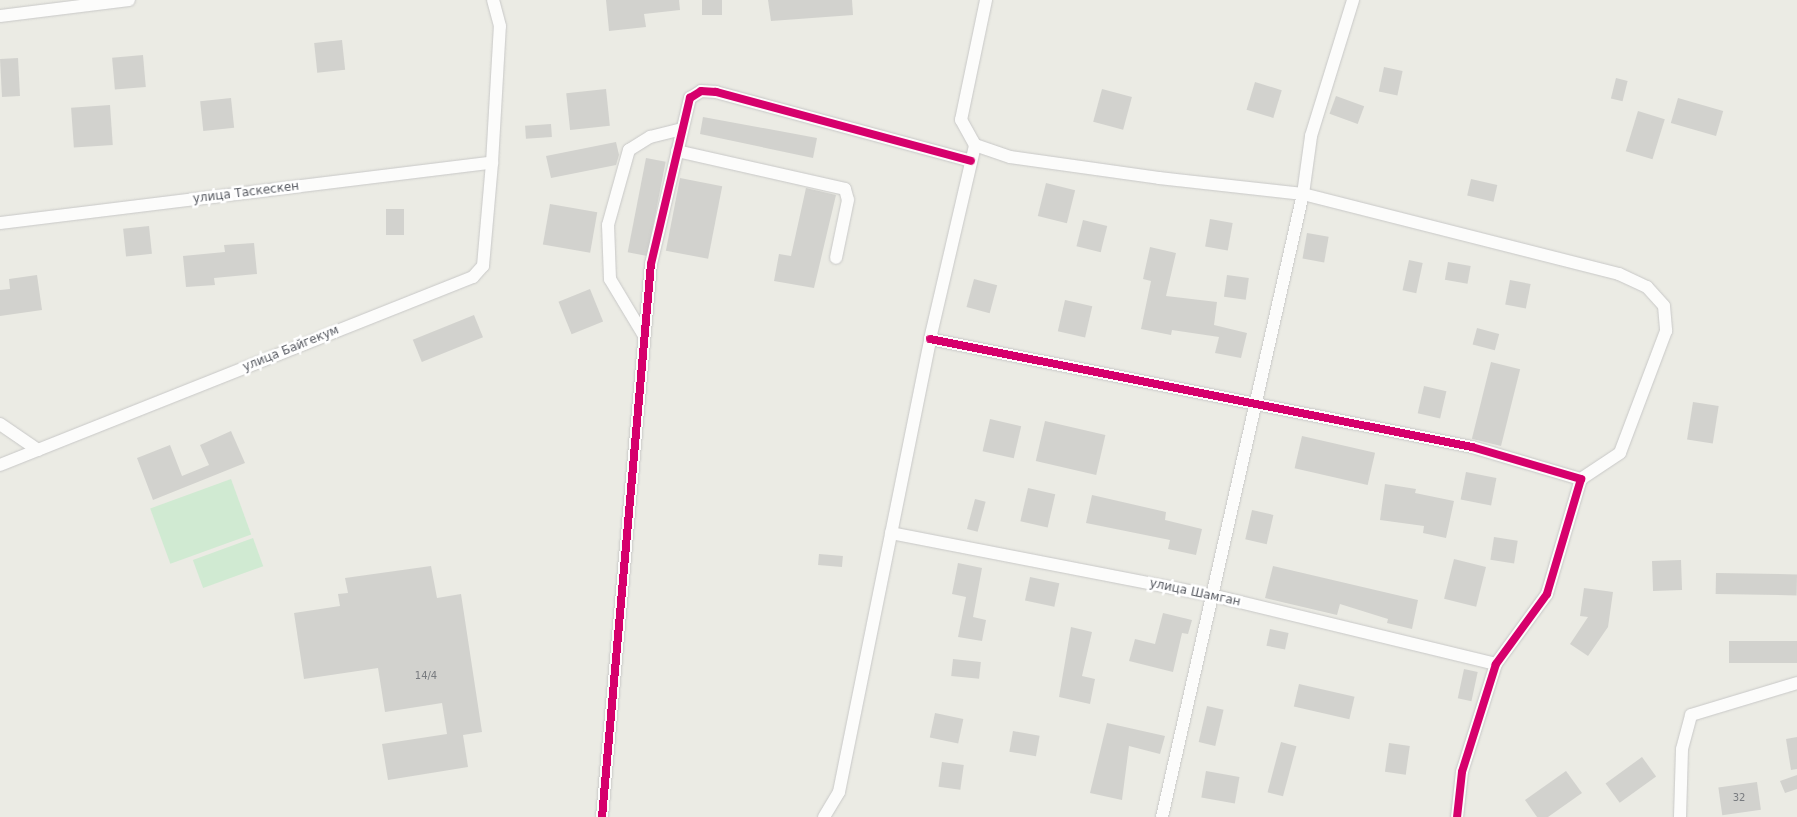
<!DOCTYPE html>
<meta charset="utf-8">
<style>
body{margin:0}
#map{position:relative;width:1797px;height:817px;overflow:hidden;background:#ebebe4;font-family:"DejaVu Sans",sans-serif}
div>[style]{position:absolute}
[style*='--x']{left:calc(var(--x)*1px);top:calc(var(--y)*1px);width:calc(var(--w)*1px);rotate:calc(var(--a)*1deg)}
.green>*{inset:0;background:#d0ead2;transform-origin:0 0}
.building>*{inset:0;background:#d2d2ce;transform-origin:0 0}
.roads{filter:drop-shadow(0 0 1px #c8c8c7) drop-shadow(0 0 1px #c8c8c7)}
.minor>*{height:12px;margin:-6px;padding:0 6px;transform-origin:6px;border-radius:6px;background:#fcfcfb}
.cycleway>*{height:8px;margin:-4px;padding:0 4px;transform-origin:4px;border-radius:4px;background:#d6006c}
span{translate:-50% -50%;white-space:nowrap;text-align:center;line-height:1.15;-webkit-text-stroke:5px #fff;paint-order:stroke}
.number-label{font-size:10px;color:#787b7f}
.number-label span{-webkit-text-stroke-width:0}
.street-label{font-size:12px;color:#595c63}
</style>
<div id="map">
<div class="green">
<div style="left:231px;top:479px;width:59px;height:86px;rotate:70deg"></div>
<div style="left:253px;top:538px;width:30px;height:64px;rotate:70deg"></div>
</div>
<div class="building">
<div style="clip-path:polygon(606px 0,679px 0,680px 10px,644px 14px,646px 27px,609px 31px)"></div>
<div style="left:702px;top:0;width:20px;height:15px"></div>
<div style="clip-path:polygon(768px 0,852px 0,853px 15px,771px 21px)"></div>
<div style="left:342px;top:40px;width:30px;height:28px;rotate:84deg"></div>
<div style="left:143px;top:55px;width:32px;height:31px;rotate:85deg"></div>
<div style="left:18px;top:58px;width:38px;height:18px;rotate:87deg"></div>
<div style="left:1384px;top:67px;width:19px;height:25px;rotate:12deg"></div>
<div style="left:1616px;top:78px;width:12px;height:21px;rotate:14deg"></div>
<div style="left:1255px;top:82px;width:28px;height:29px;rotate:17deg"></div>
<div style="left:606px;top:89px;width:37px;height:40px;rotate:84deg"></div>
<div style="left:1102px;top:89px;width:31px;height:34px;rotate:15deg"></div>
<div style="left:1336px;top:96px;width:30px;height:19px;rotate:20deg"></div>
<div style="left:231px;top:98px;width:30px;height:31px;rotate:84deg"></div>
<div style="left:1678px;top:98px;width:47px;height:26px;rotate:16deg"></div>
<div style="left:110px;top:105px;width:40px;height:39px;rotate:86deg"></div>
<div style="left:1638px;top:111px;width:28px;height:42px;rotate:17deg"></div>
<div style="clip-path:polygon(703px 117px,817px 138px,813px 158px,700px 134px)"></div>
<div style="left:551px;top:124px;width:13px;height:26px;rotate:86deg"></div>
<div style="clip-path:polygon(616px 142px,619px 155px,616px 165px,551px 178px,546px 156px)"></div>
<div style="left:646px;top:158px;width:20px;height:96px;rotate:11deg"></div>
<div style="left:680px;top:178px;width:43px;height:74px;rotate:11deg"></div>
<div style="left:1471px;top:179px;width:27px;height:17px;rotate:13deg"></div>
<div style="left:1046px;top:183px;width:30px;height:34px;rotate:14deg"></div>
<div style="clip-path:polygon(806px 188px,836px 195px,814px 288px,774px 281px,779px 254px,791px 256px)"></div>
<div style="left:550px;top:204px;width:48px;height:41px;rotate:10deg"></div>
<div style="left:386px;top:209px;width:18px;height:26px"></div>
<div style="left:1210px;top:219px;width:23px;height:28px;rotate:10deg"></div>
<div style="left:1083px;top:220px;width:25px;height:27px;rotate:14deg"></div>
<div style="left:149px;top:226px;width:28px;height:26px;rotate:84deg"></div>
<div style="left:1307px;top:233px;width:22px;height:26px;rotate:10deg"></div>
<div style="clip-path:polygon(254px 243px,257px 274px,214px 278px,215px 285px,186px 287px,183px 256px,225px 252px,224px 245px)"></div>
<div style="clip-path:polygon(1150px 247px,1176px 253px,1166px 296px,1217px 302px,1214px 325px,1247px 333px,1241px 358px,1215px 353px,1219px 337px,1172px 330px,1171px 335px,1141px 329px,1151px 281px,1143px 279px)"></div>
<div style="left:1409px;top:260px;width:14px;height:31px;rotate:12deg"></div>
<div style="left:1448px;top:262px;width:23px;height:18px;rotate:10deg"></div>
<div style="clip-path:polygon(37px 275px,42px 310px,0 316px,0 290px,10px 289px,9px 279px)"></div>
<div style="left:1227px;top:275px;width:22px;height:22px;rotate:8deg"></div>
<div style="left:974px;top:279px;width:24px;height:29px;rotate:15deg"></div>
<div style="left:1510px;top:280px;width:21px;height:25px;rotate:11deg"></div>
<div style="left:590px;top:289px;width:35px;height:34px;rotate:68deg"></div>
<div style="left:1065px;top:300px;width:28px;height:32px;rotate:13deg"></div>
<div style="left:474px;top:315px;width:24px;height:66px;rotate:68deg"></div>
<div style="left:1477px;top:328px;width:23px;height:17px;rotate:15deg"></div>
<div style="left:1491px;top:362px;width:30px;height:79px;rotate:14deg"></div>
<div style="left:1424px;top:386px;width:23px;height:28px;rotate:13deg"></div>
<div style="left:1693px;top:402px;width:26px;height:38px;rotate:9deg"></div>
<div style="left:990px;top:419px;width:32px;height:33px;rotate:13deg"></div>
<div style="left:1045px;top:421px;width:62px;height:41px;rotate:13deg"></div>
<div style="clip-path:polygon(231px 431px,245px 463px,153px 500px,137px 458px,170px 445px,182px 476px,209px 465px,200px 445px)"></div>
<div style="left:1302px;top:436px;width:75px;height:33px;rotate:13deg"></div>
<div style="left:1466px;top:472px;width:31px;height:28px;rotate:11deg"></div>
<div style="clip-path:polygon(1385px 484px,1416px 489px,1415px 493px,1454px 501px,1446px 538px,1423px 533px,1424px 526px,1380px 520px)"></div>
<div style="left:1028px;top:488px;width:28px;height:34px;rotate:13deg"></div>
<div style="clip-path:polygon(1092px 495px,1166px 512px,1165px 520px,1202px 529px,1196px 555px,1168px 549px,1170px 540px,1086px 523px)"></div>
<div style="left:975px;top:499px;width:11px;height:31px;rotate:15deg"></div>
<div style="left:1252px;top:510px;width:22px;height:30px;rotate:13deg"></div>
<div style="left:1494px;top:537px;width:24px;height:23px;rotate:9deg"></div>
<div style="left:819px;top:554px;width:24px;height:11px;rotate:5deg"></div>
<div style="left:1454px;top:559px;width:33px;height:41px;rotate:14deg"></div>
<div style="left:1681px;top:560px;width:30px;height:29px;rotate:88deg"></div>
<div style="clip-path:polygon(958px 563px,982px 568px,973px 617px,986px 620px,982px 641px,958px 637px,966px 597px,952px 594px)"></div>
<div style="clip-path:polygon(431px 566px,437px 598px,461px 594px,482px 732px,463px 735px,468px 767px,388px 780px,382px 744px,447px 734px,442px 703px,385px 712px,378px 668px,304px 679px,294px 613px,340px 606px,338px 594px,348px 593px,345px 578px)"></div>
<div style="clip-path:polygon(1273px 566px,1418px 600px,1412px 629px,1387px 623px,1388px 619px,1340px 604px,1337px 615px,1265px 598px)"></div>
<div style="left:1716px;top:573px;width:81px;height:21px;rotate:1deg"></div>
<div style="left:1030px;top:577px;width:30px;height:24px;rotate:12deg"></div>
<div style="clip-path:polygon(1584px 588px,1613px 592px,1608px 627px,1588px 656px,1570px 644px,1588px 617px,1580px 616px)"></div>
<div style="clip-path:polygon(1163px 613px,1192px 620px,1188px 634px,1182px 633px,1173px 672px,1129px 661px,1135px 639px,1155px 644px)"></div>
<div style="clip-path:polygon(1071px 627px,1092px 632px,1082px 676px,1095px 679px,1090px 704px,1059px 697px)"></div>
<div style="left:1270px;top:629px;width:19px;height:17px;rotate:12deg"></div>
<div style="left:1797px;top:641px;width:22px;height:68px;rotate:90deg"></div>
<div style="left:953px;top:659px;width:28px;height:17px;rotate:6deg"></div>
<div style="left:1464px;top:669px;width:14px;height:30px;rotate:12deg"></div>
<div style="left:1299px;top:684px;width:57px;height:23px;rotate:13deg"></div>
<div style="left:1207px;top:706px;width:17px;height:37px;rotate:13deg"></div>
<div style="left:935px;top:713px;width:29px;height:25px;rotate:12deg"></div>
<div style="clip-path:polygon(1107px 723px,1165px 736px,1160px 754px,1129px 746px,1122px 800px,1090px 793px)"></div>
<div style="left:1013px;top:731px;width:27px;height:21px;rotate:10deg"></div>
<div style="clip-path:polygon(1797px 737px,1797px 769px,1791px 770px,1786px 739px)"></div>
<div style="left:1281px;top:742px;width:16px;height:52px;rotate:15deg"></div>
<div style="left:1389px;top:743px;width:21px;height:29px;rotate:8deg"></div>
<div style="left:1642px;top:757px;width:24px;height:45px;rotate:54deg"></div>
<div style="left:942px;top:762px;width:22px;height:25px;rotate:8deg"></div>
<div style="left:1206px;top:771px;width:34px;height:27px;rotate:10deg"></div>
<div style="clip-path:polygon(1566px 771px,1582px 793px,1548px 817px,1537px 817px,1525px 800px)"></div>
<div style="clip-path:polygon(1797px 775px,1797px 789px,1785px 793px,1780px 781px)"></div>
<div style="left:1757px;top:782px;width:28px;height:39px;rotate:82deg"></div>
</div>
<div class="roads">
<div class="minor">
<div style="--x:0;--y:16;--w:130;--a:-7.1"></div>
<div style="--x:975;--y:145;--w:37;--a:19"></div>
<div style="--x:1010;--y:157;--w:150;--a:8"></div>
<div style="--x:1159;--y:178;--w:145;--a:6.3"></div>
<div style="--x:1303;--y:194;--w:326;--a:14.2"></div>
<div style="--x:1619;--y:274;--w:31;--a:25"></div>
<div style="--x:1647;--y:287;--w:25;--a:48"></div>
<div style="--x:1664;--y:306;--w:25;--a:85"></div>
<div style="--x:1666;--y:331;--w:130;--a:110.7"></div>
<div style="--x:1620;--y:453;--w:47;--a:146.3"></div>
<div style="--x:677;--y:151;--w:172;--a:12.7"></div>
<div style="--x:845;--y:189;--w:11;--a:75"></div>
<div style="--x:848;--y:200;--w:59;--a:101.7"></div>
<div style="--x:0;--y:223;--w:496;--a:-7"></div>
<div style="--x:643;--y:334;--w:64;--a:-121"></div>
<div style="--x:610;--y:279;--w:54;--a:-92.1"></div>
<div style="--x:608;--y:225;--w:78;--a:-74.4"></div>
<div style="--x:629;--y:150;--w:25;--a:-32"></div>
<div style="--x:650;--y:137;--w:33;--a:-14"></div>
<div style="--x:930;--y:339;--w:553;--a:11.27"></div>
<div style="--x:1472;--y:447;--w:114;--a:16.4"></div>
<div style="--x:1581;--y:479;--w:120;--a:106.5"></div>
<div style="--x:1547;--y:594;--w:87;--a:126.1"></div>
<div style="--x:1496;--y:664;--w:113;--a:107.5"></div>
<div style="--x:1462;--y:772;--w:45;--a:96.3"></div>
<div style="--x:0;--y:424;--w:46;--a:34.4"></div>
<div style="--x:0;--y:465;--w:509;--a:-21.68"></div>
<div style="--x:473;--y:277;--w:15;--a:-48"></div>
<div style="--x:483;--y:266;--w:103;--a:-85"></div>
<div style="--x:492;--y:163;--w:137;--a:-86.7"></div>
<div style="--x:500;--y:26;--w:27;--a:-105"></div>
<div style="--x:891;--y:533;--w:326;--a:11"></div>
<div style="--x:1211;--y:595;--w:293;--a:13.6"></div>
<div style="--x:602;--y:817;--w:555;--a:-84.94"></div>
<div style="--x:651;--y:264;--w:171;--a:-76.8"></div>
<div style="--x:690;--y:98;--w:13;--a:-32"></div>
<div style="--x:701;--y:91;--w:15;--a:4"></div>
<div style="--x:716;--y:92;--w:264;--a:15.1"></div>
<div style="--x:824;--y:817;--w:29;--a:-59"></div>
<div style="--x:839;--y:792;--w:462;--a:-78.6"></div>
<div style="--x:930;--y:339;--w:199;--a:-76.9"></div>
<div style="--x:975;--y:145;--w:29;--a:-119"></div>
<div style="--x:961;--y:120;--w:123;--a:-78.2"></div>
<div style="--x:1162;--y:817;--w:639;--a:-77.25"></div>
<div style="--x:1303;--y:194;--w:59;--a:-82.1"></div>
<div style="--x:1311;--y:136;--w:142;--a:-72.8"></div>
<div style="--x:1680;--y:817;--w:68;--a:-88.3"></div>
<div style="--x:1682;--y:749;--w:35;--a:-75"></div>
<div style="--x:1691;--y:715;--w:111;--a:-16.8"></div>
</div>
</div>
<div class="cycleway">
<div style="--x:930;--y:339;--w:553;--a:11.27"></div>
<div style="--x:1472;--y:447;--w:114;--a:16.4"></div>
<div style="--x:1581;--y:479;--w:120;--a:106.5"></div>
<div style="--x:1547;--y:594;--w:87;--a:126.1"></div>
<div style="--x:1496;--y:664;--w:113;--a:107.5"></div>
<div style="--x:1462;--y:772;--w:45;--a:96.3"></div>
<div style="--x:602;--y:817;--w:555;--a:-84.94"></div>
<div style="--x:651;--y:264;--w:171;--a:-76.8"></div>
<div style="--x:690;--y:98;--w:13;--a:-32"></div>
<div style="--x:701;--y:91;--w:15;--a:4"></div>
<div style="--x:716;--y:92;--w:264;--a:15.1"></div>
</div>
<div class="number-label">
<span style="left:426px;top:676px">14/4</span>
<span style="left:1739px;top:798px">32</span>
</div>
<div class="street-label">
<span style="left:246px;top:193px;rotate:-7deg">улица Таскескен</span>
<span style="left:291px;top:349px;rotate:-22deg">улица Байгекум</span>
<span style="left:1195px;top:593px;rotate:12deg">улица Шамган</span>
</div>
</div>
